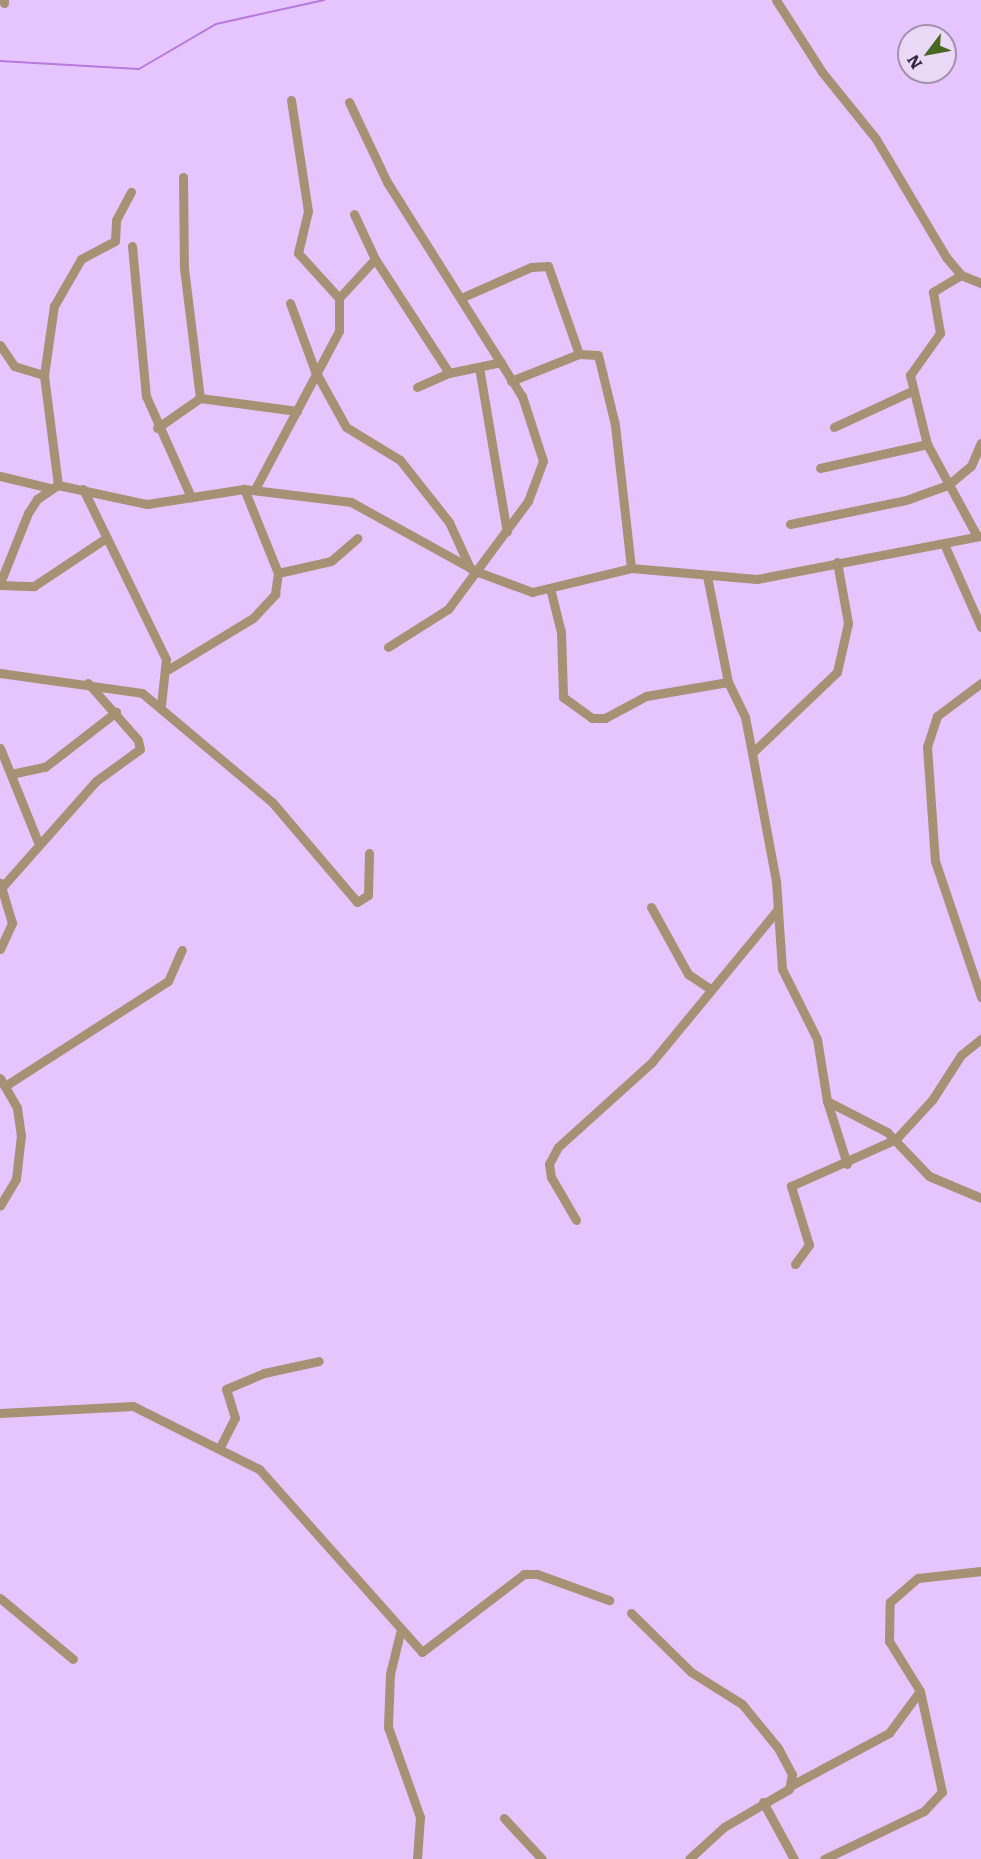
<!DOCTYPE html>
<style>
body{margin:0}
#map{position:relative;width:981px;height:1859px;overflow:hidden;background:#e6c5fe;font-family:Literata,serif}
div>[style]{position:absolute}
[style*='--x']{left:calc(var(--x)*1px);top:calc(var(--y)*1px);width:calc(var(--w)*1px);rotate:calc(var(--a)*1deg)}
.stream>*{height:2px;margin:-1px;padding:0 1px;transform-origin:1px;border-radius:1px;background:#b57adc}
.minor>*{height:9px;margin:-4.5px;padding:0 4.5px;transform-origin:4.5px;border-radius:4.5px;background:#a89075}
span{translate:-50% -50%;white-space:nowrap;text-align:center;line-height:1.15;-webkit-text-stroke:6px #ead9f6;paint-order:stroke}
.north{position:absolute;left:897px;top:24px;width:60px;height:60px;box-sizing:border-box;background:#ead9f6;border:2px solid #a291ad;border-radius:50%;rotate:238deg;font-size:16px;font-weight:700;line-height:24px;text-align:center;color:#352540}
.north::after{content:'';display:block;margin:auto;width:21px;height:27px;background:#47681f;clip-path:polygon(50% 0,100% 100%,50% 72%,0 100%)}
</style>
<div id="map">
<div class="stream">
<div style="--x:0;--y:61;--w:139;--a:3.3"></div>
<div style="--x:139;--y:69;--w:89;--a:-30.3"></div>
<div style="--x:216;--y:24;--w:111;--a:-12.5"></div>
</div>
<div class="minor">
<div style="--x:4;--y:0;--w:3;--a:90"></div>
<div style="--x:776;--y:0;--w:85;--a:57.4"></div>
<div style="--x:822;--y:72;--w:86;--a:51.1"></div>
<div style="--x:876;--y:139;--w:137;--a:59.3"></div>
<div style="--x:946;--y:257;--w:23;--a:50"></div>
<div style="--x:961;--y:275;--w:22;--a:22"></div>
<div style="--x:291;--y:100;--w:112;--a:81.3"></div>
<div style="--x:308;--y:211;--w:43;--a:103.4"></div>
<div style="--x:298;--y:253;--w:61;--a:47.7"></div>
<div style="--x:349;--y:102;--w:89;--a:64.6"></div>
<div style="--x:387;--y:182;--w:253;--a:57.8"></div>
<div style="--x:522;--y:396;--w:68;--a:72.1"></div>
<div style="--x:543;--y:461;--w:43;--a:110.6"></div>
<div style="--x:528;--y:501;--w:134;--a:126.5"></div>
<div style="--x:448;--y:609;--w:71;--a:147.7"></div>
<div style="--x:183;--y:177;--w:91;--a:89.4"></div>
<div style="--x:184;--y:268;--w:131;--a:83"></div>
<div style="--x:354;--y:214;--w:50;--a:65"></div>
<div style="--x:375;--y:259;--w:136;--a:57"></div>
<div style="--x:132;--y:246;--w:151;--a:84.7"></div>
<div style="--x:146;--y:396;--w:111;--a:66"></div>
<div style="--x:961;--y:275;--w:33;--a:149"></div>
<div style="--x:933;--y:292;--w:42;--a:80.3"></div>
<div style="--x:940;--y:333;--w:52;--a:125.5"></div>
<div style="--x:910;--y:375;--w:71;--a:76.2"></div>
<div style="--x:927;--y:444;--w:105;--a:61.5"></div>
<div style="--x:463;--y:297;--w:74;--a:-23.8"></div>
<div style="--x:531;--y:267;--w:17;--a:-3"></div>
<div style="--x:548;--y:266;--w:93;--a:70.6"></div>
<div style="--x:290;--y:303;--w:72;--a:69.8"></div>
<div style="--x:315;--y:371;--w:64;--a:61"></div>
<div style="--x:346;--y:427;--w:63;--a:31.4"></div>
<div style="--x:400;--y:460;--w:79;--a:51.7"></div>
<div style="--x:449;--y:522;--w:51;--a:65.5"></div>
<div style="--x:0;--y:345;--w:25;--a:56"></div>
<div style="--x:14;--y:366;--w:31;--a:17"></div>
<div style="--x:479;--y:367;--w:167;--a:80.4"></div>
<div style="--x:511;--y:381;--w:73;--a:-21.7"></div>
<div style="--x:579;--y:354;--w:19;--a:3"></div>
<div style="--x:598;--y:355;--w:72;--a:76.3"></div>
<div style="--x:615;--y:425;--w:144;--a:83.6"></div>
<div style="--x:417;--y:387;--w:35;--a:-24"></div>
<div style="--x:449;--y:373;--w:53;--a:-11.9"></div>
<div style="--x:834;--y:427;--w:86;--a:-24.8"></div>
<div style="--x:157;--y:428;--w:52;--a:-34.9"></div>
<div style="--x:200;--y:398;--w:98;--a:7.6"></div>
<div style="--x:820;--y:468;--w:110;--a:-12.6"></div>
<div style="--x:0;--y:476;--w:51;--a:13.5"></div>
<div style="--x:58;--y:485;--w:111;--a:-97.3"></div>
<div style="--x:44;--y:375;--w:70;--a:-81.8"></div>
<div style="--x:54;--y:306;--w:54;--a:-60.1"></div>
<div style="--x:81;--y:259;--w:38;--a:-28"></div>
<div style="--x:115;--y:241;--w:21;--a:-87"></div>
<div style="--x:116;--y:220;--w:32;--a:-62"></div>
<div style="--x:83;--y:489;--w:189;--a:64"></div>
<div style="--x:166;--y:659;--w:46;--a:96.2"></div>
<div style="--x:255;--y:489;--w:179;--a:-62"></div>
<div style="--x:339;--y:331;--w:33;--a:-90"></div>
<div style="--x:339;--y:298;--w:53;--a:-47.3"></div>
<div style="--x:790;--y:524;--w:118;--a:-11.7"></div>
<div style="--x:906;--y:500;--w:45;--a:-19.7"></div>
<div style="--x:948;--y:485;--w:30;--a:-40"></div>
<div style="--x:971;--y:466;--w:25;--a:-67"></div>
<div style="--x:944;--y:544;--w:91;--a:66"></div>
<div style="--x:278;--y:573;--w:54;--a:-12.8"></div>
<div style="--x:331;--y:561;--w:35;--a:-41"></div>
<div style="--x:707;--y:576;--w:108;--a:78.8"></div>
<div style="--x:728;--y:682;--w:39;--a:64"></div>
<div style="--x:745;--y:717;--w:37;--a:79"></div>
<div style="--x:752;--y:753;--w:130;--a:79.4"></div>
<div style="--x:776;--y:881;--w:88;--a:86.1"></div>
<div style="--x:782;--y:969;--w:78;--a:63.4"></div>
<div style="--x:817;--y:1039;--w:63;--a:80.8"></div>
<div style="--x:827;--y:1101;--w:66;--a:72.4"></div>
<div style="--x:0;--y:583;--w:75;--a:-68.2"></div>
<div style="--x:28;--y:513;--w:17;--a:-57"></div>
<div style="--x:37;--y:499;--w:25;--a:-34"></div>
<div style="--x:58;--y:485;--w:91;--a:12.1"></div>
<div style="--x:147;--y:504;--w:98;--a:-8.8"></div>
<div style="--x:244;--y:489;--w:108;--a:6.9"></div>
<div style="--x:351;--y:502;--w:145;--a:28.9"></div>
<div style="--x:478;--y:572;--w:58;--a:20.3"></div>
<div style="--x:532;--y:592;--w:102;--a:-13.6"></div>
<div style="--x:631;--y:568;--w:126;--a:5"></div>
<div style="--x:757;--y:579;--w:228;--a:-10.9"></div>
<div style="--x:0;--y:585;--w:34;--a:2"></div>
<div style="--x:34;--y:586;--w:83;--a:-33.7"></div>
<div style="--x:551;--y:592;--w:41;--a:76"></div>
<div style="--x:561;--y:632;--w:65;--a:88.2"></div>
<div style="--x:563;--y:697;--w:36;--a:36"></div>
<div style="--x:592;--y:718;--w:13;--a:0"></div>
<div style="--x:605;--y:718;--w:47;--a:-28.2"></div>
<div style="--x:646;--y:696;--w:83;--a:-9.7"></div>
<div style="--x:169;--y:669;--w:98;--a:-31.3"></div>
<div style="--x:253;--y:618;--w:33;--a:-47"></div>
<div style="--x:275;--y:594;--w:21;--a:-82"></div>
<div style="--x:278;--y:573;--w:91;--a:-112"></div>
<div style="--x:0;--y:673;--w:143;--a:8"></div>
<div style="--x:142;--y:693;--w:170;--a:40"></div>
<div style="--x:272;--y:802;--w:131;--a:49.6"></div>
<div style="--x:357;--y:902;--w:13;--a:-32"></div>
<div style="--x:368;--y:895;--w:42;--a:-88.6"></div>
<div style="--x:981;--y:683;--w:55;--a:143.1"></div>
<div style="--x:937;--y:716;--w:33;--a:108"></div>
<div style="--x:927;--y:747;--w:114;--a:86"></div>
<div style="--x:935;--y:861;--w:144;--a:71.3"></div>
<div style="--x:0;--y:748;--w:101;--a:68"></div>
<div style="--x:752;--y:753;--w:117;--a:-43.6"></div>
<div style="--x:837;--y:672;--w:50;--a:-77.3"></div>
<div style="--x:848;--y:623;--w:62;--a:-100.2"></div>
<div style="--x:11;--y:774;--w:35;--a:-12"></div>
<div style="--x:45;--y:767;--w:90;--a:-37.8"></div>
<div style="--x:3;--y:886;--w:140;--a:-48.5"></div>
<div style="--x:96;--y:781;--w:54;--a:-36"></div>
<div style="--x:140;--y:749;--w:9;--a:-103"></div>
<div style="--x:138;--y:740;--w:76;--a:-131.3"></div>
<div style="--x:651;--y:907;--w:77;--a:61.1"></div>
<div style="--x:688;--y:974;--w:27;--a:34"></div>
<div style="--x:0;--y:949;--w:29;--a:-65"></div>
<div style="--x:12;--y:923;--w:42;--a:-106.7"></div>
<div style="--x:0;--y:1078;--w:34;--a:60"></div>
<div style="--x:17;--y:1108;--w:27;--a:82"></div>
<div style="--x:21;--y:1135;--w:44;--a:96.5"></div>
<div style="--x:16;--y:1179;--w:31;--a:121"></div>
<div style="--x:5;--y:1086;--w:194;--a:-32.8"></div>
<div style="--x:168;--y:981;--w:34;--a:-66"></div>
<div style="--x:827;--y:1101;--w:68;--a:27.3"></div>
<div style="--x:887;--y:1132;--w:61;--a:46.3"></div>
<div style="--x:929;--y:1176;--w:56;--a:22.9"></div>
<div style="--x:576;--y:1220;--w:50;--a:-120.2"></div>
<div style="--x:551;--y:1177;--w:13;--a:-99"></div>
<div style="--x:549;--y:1164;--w:19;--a:-62"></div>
<div style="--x:558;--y:1147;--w:127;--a:-42.1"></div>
<div style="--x:652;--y:1062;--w:198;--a:-50.5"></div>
<div style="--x:795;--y:1264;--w:24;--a:-54"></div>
<div style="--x:809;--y:1245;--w:62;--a:-107"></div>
<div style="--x:791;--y:1186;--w:115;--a:-24.1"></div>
<div style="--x:896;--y:1139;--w:53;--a:-47.3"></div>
<div style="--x:932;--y:1100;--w:54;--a:-57.2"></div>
<div style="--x:961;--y:1055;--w:26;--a:-39"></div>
<div style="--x:0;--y:1413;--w:133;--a:-3"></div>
<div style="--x:133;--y:1406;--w:141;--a:26.6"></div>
<div style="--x:259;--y:1469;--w:245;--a:48.3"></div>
<div style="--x:422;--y:1652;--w:128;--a:-37.4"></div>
<div style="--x:524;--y:1574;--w:13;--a:0"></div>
<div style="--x:537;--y:1574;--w:77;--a:19.9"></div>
<div style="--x:220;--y:1447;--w:33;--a:-63"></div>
<div style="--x:235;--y:1418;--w:30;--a:-107"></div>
<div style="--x:226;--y:1389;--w:41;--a:-22.8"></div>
<div style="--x:264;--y:1373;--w:56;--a:-12.3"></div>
<div style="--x:0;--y:1598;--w:95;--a:39.9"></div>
<div style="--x:631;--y:1613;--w:84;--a:44.5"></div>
<div style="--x:691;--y:1672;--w:60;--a:32.1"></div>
<div style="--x:742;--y:1704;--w:57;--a:50.7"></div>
<div style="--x:778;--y:1748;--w:30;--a:62"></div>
<div style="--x:792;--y:1774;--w:15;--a:101"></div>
<div style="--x:789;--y:1789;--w:75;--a:149.7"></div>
<div style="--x:724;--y:1827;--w:47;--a:137.6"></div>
<div style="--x:400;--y:1633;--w:42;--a:103.7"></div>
<div style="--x:390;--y:1674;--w:53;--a:92.2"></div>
<div style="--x:388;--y:1727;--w:96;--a:70.4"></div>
<div style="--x:420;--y:1817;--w:42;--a:94.1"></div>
<div style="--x:792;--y:1785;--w:110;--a:-28.2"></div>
<div style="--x:889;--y:1733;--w:52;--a:-53.6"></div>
<div style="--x:763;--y:1802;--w:65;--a:61.5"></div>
<div style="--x:504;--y:1818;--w:56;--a:47.2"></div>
<div style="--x:824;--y:1859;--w:111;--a:-25.6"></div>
<div style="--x:924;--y:1811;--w:26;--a:-47"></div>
<div style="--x:942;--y:1792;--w:103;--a:-102.3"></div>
<div style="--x:920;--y:1691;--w:59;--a:-121.8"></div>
<div style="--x:889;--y:1641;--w:39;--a:-89"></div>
<div style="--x:890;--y:1602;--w:37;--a:-41"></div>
<div style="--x:918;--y:1578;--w:63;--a:-6.3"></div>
</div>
<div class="north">N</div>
</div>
